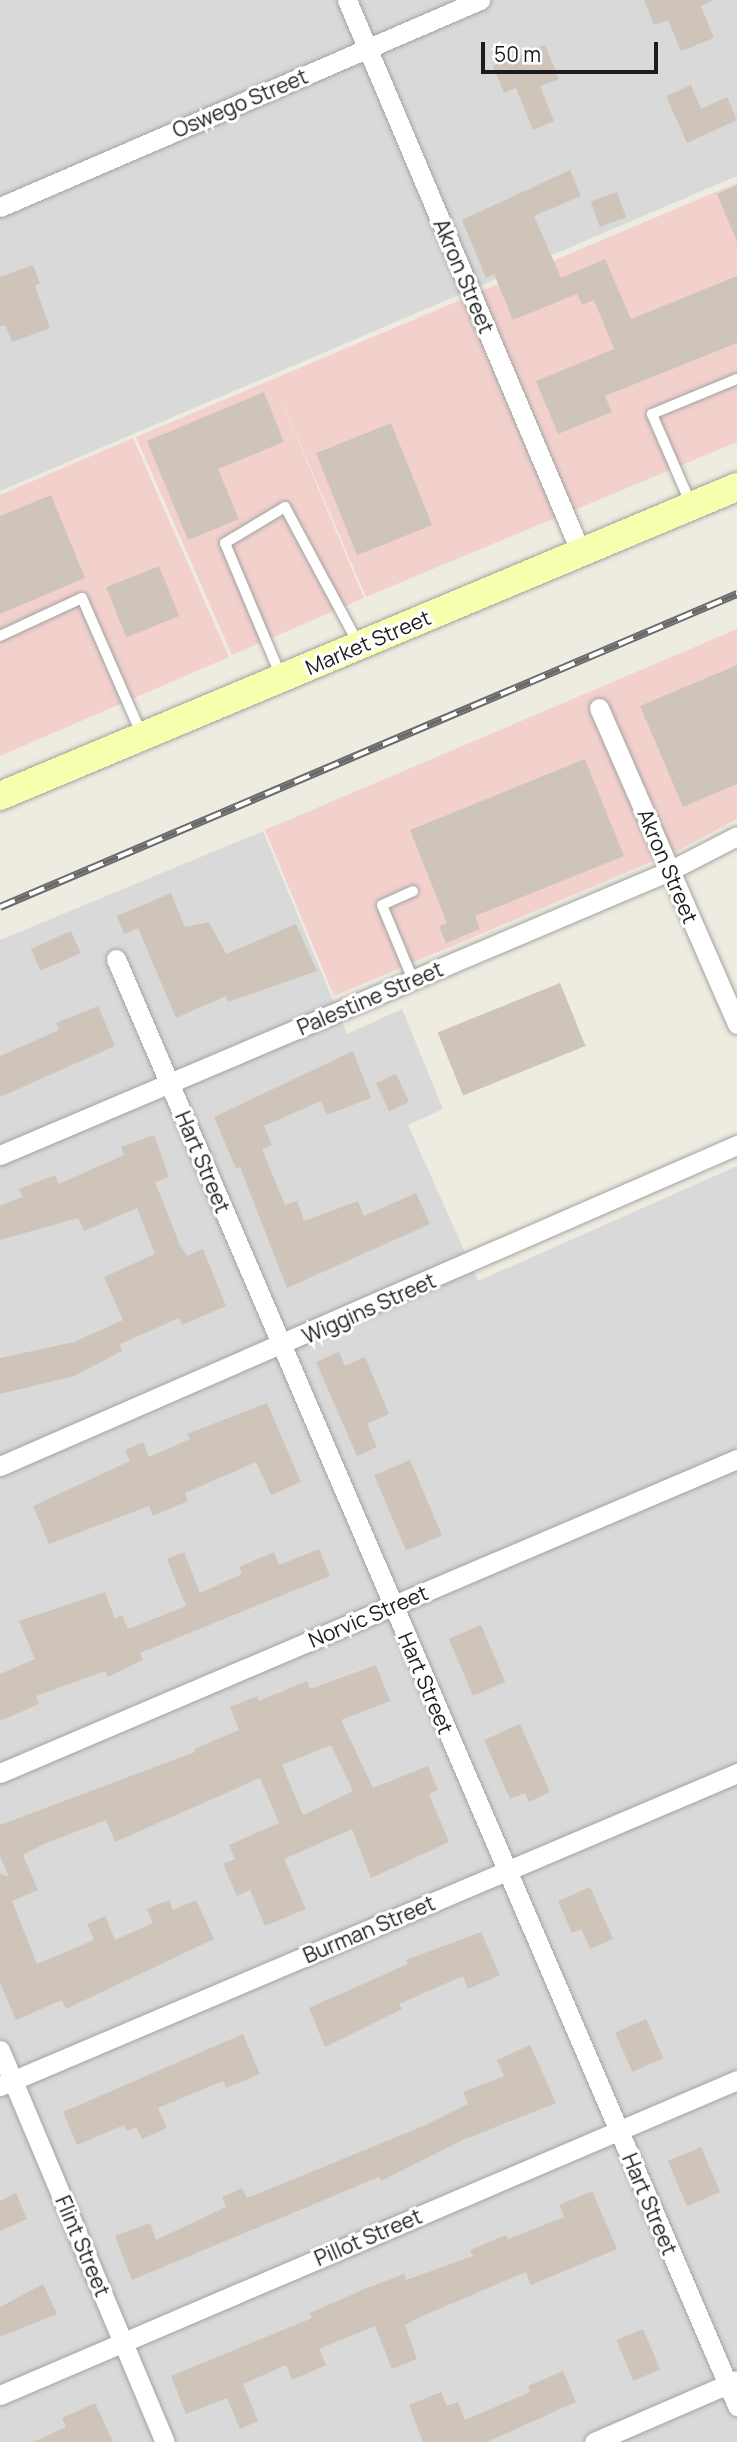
<!DOCTYPE html>
<style>
body{margin:0}
#map{position:relative;width:737px;height:2442px;overflow:hidden;background:#eeebe0;font-family:Manrope,sans-serif}
div>[style]{position:absolute}
[style*='--x']{left:calc(var(--x)*1px);top:calc(var(--y)*1px);width:calc(var(--w)*1px);rotate:calc(var(--a)*1deg)}
.residential>*{inset:0;background:#dad9d9}
.commercial>*{inset:0;background:#f2d1cd}
.building>*{inset:0;background:#cfc4b9;transform-origin:0 0}
.roads{filter:drop-shadow(0 0 2px #a3a3a3) drop-shadow(0 0 2px #a3a3a3)}
.service>*{height:10px;margin:-5px;padding:0 5px;transform-origin:5px;border-radius:5px;background:#fff}
.minor>*{height:19px;margin:-9.5px;padding:0 9.5px;transform-origin:9.5px;border-radius:9.5px;background:#fff}
.secondary>*{height:28px;margin:-14px;padding:0 14px;transform-origin:14px;border-radius:14px;background:#f6ffad}
.rail>*{height:8px;margin-top:-4px;transform-origin:0;background:repeating-linear-gradient(90deg,#fff 0 16px,#6a6a6a 0 32px);box-sizing:border-box;border-block:2px solid #6a6a6a}
span{translate:-50% -50%;white-space:nowrap;text-align:center;line-height:1.15;-webkit-text-stroke:6px #fff;paint-order:stroke}
.street-label{font-size:21px;color:#1c1c1c}
.scale{position:absolute;left:481px;top:42px;width:177px;height:32px;box-sizing:border-box;border:4px solid #1c1c1c;border-top:0;padding-left:9px;font-size:21px;line-height:24px;white-space:nowrap;color:#1c1c1c;-webkit-text-stroke:5px #fff;paint-order:stroke}
</style>
<div id="map">
<div class="residential">
<div style="clip-path:polygon(0 0,737px 0,737px 176px,0 491px)"></div>
<div style="clip-path:polygon(263px 831px,347px 1034px,402px 1009px,443px 1109px,408px 1125px,478px 1281px,737px 1166px,737px 2442px,0 2442px,0 940px)"></div>
</div>
<div class="commercial">
<div style="clip-path:polygon(737px 183px,737px 442px,366px 597px,273px 381px,364px 598px,232px 655px,136px 437px)"></div>
<div style="clip-path:polygon(133px 438px,229px 657px,0 756px,0 495px)"></div>
<div style="clip-path:polygon(737px 629px,737px 819px,677px 851px,334px 996px,265px 830px)"></div>
</div>
<div class="building">
<div style="clip-path:polygon(644px 0,714px 0,701px 6px,714px 38px,681px 51px,668px 20px,654px 25px)"></div>
<div style="clip-path:polygon(545px 45px,559px 79px,540px 86px,554px 121px,533px 130px,516px 88px,504px 93px,493px 66px)"></div>
<div style="clip-path:polygon(691px 85px,701px 109px,727px 97px,737px 120px,687px 143px,666px 96px)"></div>
<div style="clip-path:polygon(570px 170px,581px 196px,534px 216px,561px 278px,605px 259px,631px 319px,737px 276px,737px 343px,605px 396px,612px 412px,558px 434px,536px 381px,614px 349px,594px 300px,582px 305px,577px 294px,513px 320px,494px 274px,486px 278px,462px 220px)"></div>
<div style="clip-path:polygon(737px 185px,737px 242px,717px 194px)"></div>
<div style="left:617px;top:192px;width:27px;height:28px;rotate:70deg"></div>
<div style="clip-path:polygon(33px 265px,40px 283px,35px 286px,50px 328px,12px 342px,5px 325px,0 327px,0 277px)"></div>
<div style="clip-path:polygon(264px 392px,284px 442px,218px 469px,239px 519px,188px 540px,147px 441px)"></div>
<div style="left:391px;top:423px;width:110px;height:81px;rotate:68deg"></div>
<div style="clip-path:polygon(51px 495px,85px 578px,0 614px,0 516px)"></div>
<div style="left:159px;top:566px;width:54px;height:57px;rotate:68deg"></div>
<div style="clip-path:polygon(737px 665px,737px 784px,683px 807px,640px 706px)"></div>
<div style="clip-path:polygon(585px 759px,624px 856px,475px 916px,480px 929px,446px 943px,439px 926px,447px 923px,410px 830px)"></div>
<div style="clip-path:polygon(171px 893px,185px 927px,209px 922px,226px 954px,296px 924px,317px 971px,228px 1002px,226px 996px,176px 1018px,138px 928px,124px 934px,117px 916px)"></div>
<div style="left:71px;top:931px;width:24px;height:44px;rotate:66deg"></div>
<div style="left:560px;top:983px;width:68px;height:132px;rotate:68deg"></div>
<div style="clip-path:polygon(98px 1006px,115px 1046px,0 1097px,0 1056px,59px 1030px,56px 1023px)"></div>
<div style="clip-path:polygon(353px 1051px,371px 1098px,327px 1115px,321px 1101px,264px 1126px,272px 1145px,262px 1149px,285px 1205px,297px 1201px,304px 1221px,358px 1201px,364px 1216px,416px 1193px,430px 1224px,287px 1288px,240px 1167px,236px 1169px,214px 1117px)"></div>
<div style="left:396px;top:1074px;width:31px;height:22px;rotate:65deg"></div>
<div style="clip-path:polygon(154px 1135px,169px 1177px,155px 1182px,180px 1245px,187px 1256px,203px 1249px,226px 1306px,182px 1325px,179px 1318px,120px 1344px,122px 1351px,74px 1376px,0 1394px,0 1358px,74px 1342px,123px 1320px,104px 1277px,155px 1254px,137px 1208px,84px 1231px,78px 1218px,0 1240px,0 1206px,22px 1197px,19px 1189px,55px 1175px,59px 1184px,124px 1155px,121px 1147px)"></div>
<div style="clip-path:polygon(339px 1352px,345px 1366px,365px 1357px,389px 1414px,367px 1424px,377px 1447px,357px 1456px,316px 1362px)"></div>
<div style="clip-path:polygon(267px 1403px,301px 1482px,271px 1495px,256px 1462px,185px 1493px,188px 1501px,153px 1516px,149px 1506px,49px 1544px,33px 1506px,130px 1461px,125px 1450px,143px 1442px,149px 1457px,190px 1439px,187px 1434px)"></div>
<div style="left:410px;top:1460px;width:82px;height:39px;rotate:67deg"></div>
<div style="clip-path:polygon(319px 1549px,330px 1576px,140px 1653px,143px 1660px,108px 1677px,105px 1671px,36px 1696px,39px 1704px,0 1721px,0 1674px,35px 1659px,19px 1621px,105px 1592px,115px 1619px,122px 1615px,128px 1629px,186px 1606px,167px 1559px,184px 1552px,200px 1593px,242px 1574px,239px 1567px,274px 1552px,279px 1565px)"></div>
<div style="left:481px;top:1625px;width:62px;height:35px;rotate:67deg"></div>
<div style="clip-path:polygon(evenodd,376px 1665px,390px 1701px,341px 1720px,373px 1788px,428px 1766px,438px 1790px,429px 1794px,449px 1842px,371px 1878px,352px 1829px,284px 1859px,306px 1909px,265px 1926px,250px 1890px,237px 1896px,223px 1864px,235px 1859px,229px 1845px,279px 1823px,260px 1778px,115px 1842px,106px 1820px,44px 1844px,23px 1855px,38px 1890px,12px 1901px,37px 1964px,94px 1940px,87px 1924px,105px 1916px,115px 1940px,153px 1923px,147px 1909px,169px 1900px,173px 1910px,196px 1900px,214px 1939px,66px 2009px,62px 2000px,16px 2020px,0 1983px,0 1874px,9px 1877px,0 1856px,0 1825px,195px 1752px,194px 1749px,239px 1730px,230px 1707px,257px 1696px,259px 1701px,307px 1681px,310px 1689px,376px 1665px,331px 1745px,353px 1791px,303px 1815px,282px 1765px,331px 1745px)"></div>
<div style="clip-path:polygon(520px 1724px,550px 1792px,529px 1802px,525px 1793px,510px 1799px,484px 1740px)"></div>
<div style="clip-path:polygon(590px 1887px,613px 1939px,590px 1949px,581px 1929px,572px 1933px,558px 1901px)"></div>
<div style="clip-path:polygon(481px 1932px,500px 1975px,468px 1989px,463px 1976px,399px 2004px,402px 2009px,325px 2047px,309px 2008px,408px 1964px,406px 1960px)"></div>
<div style="left:646px;top:2019px;width:43px;height:34px;rotate:66deg"></div>
<div style="clip-path:polygon(243px 2034px,260px 2074px,226px 2088px,223px 2081px,158px 2108px,167px 2128px,142px 2139px,136px 2127px,127px 2131px,124px 2125px,77px 2145px,63px 2112px)"></div>
<div style="clip-path:polygon(530px 2045px,556px 2103px,463px 2140px,381px 2181px,379px 2177px,132px 2280px,115px 2236px,150px 2223px,156px 2240px,226px 2207px,222px 2197px,242px 2188px,247px 2198px,421px 2127px,468px 2104px,463px 2092px,504px 2076px,497px 2060px)"></div>
<div style="left:701px;top:2147px;width:49px;height:36px;rotate:67deg"></div>
<div style="clip-path:polygon(592px 2191px,617px 2249px,531px 2285px,526px 2272px,420px 2317px,405px 2325px,417px 2359px,392px 2369px,375px 2326px,319px 2349px,326px 2365px,292px 2380px,286px 2365px,243px 2384px,258px 2421px,240px 2429px,227px 2398px,186px 2414px,171px 2376px,312px 2318px,310px 2313px,362px 2290px,404px 2274px,406px 2280px,473px 2256px,470px 2250px,506px 2235px,508px 2239px,564px 2217px,559px 2205px)"></div>
<div style="clip-path:polygon(16px 2193px,27px 2219px,0 2231px,0 2201px)"></div>
<div style="clip-path:polygon(43px 2284px,57px 2314px,0 2337px,0 2307px)"></div>
<div style="left:643px;top:2329px;width:44px;height:29px;rotate:67deg"></div>
<div style="clip-path:polygon(563px 2371px,576px 2402px,487px 2442px,423px 2442px,409px 2405px,441px 2392px,447px 2406px,458px 2402px,465px 2420px,530px 2392px,528px 2386px)"></div>
<div style="clip-path:polygon(95px 2403px,113px 2442px,33px 2442px,66px 2427px,62px 2418px)"></div>
</div>
<div class="roads">
<div class="service">
<div style="--x:690;--y:502;--w:96;--a:-113.4"></div>
<div style="--x:652;--y:414;--w:92;--a:-22.4"></div>
<div style="--x:0;--y:636;--w:90;--a:-24.9"></div>
<div style="--x:82;--y:598;--w:147;--a:66.4"></div>
<div style="--x:280;--y:674;--w:142;--a:-112.8"></div>
<div style="--x:225;--y:543;--w:70;--a:-31"></div>
<div style="--x:285;--y:507;--w:154;--a:61.8"></div>
<div style="--x:413;--y:980;--w:81;--a:-112.5"></div>
<div style="--x:382;--y:905;--w:34;--a:-24"></div>
</div>
<div class="minor">
<div style="--x:347;--y:0;--w:600;--a:67.06"></div>
<div style="--x:0;--y:207;--w:523;--a:-23.33"></div>
<div style="--x:599;--y:708;--w:345;--a:66.4"></div>
<div style="--x:116;--y:959;--w:1575;--a:66.77"></div>
<div style="--x:0;--y:1155;--w:727;--a:-23"></div>
<div style="--x:669;--y:871;--w:76;--a:-27.2"></div>
<div style="--x:0;--y:1466;--w:804;--a:-23.54"></div>
<div style="--x:0;--y:1773;--w:801;--a:-23.08"></div>
<div style="--x:0;--y:2050;--w:425;--a:67.2"></div>
<div style="--x:0;--y:2086;--w:801;--a:-23.01"></div>
<div style="--x:0;--y:2395;--w:801;--a:-23.14"></div>
<div style="--x:594;--y:2442;--w:156;--a:-23.4"></div>
</div>
<div class="secondary">
<div style="--x:0;--y:796;--w:799;--a:-22.75"></div>
</div>
</div>
<div class="rail">
<div style="--x:0;--y:907;--w:801;--a:-23.01"></div>
</div>
<div class="street-label">
<span style="left:240px;top:103px;rotate:-23deg">Oswego Street</span>
<span style="left:464px;top:276px;rotate:67deg">Akron Street</span>
<span style="left:368px;top:642px;rotate:-23deg">Market Street</span>
<span style="left:668px;top:866px;rotate:67deg">Akron Street</span>
<span style="left:370px;top:998px;rotate:-23deg">Palestine Street</span>
<span style="left:203px;top:1162px;rotate:67deg">Hart Street</span>
<span style="left:369px;top:1308px;rotate:-24deg">Wiggins Street</span>
<span style="left:368px;top:1616px;rotate:-23deg">Norvic Street</span>
<span style="left:426px;top:1683px;rotate:67deg">Hart Street</span>
<span style="left:369px;top:1929px;rotate:-23deg">Burman Street</span>
<span style="left:650px;top:2204px;rotate:67deg">Hart Street</span>
<span style="left:368px;top:2237px;rotate:-23deg">Pillot Street</span>
<span style="left:83px;top:2246px;rotate:67deg">Flint Street</span>
</div>
<div class="scale">50 m</div>
</div>
